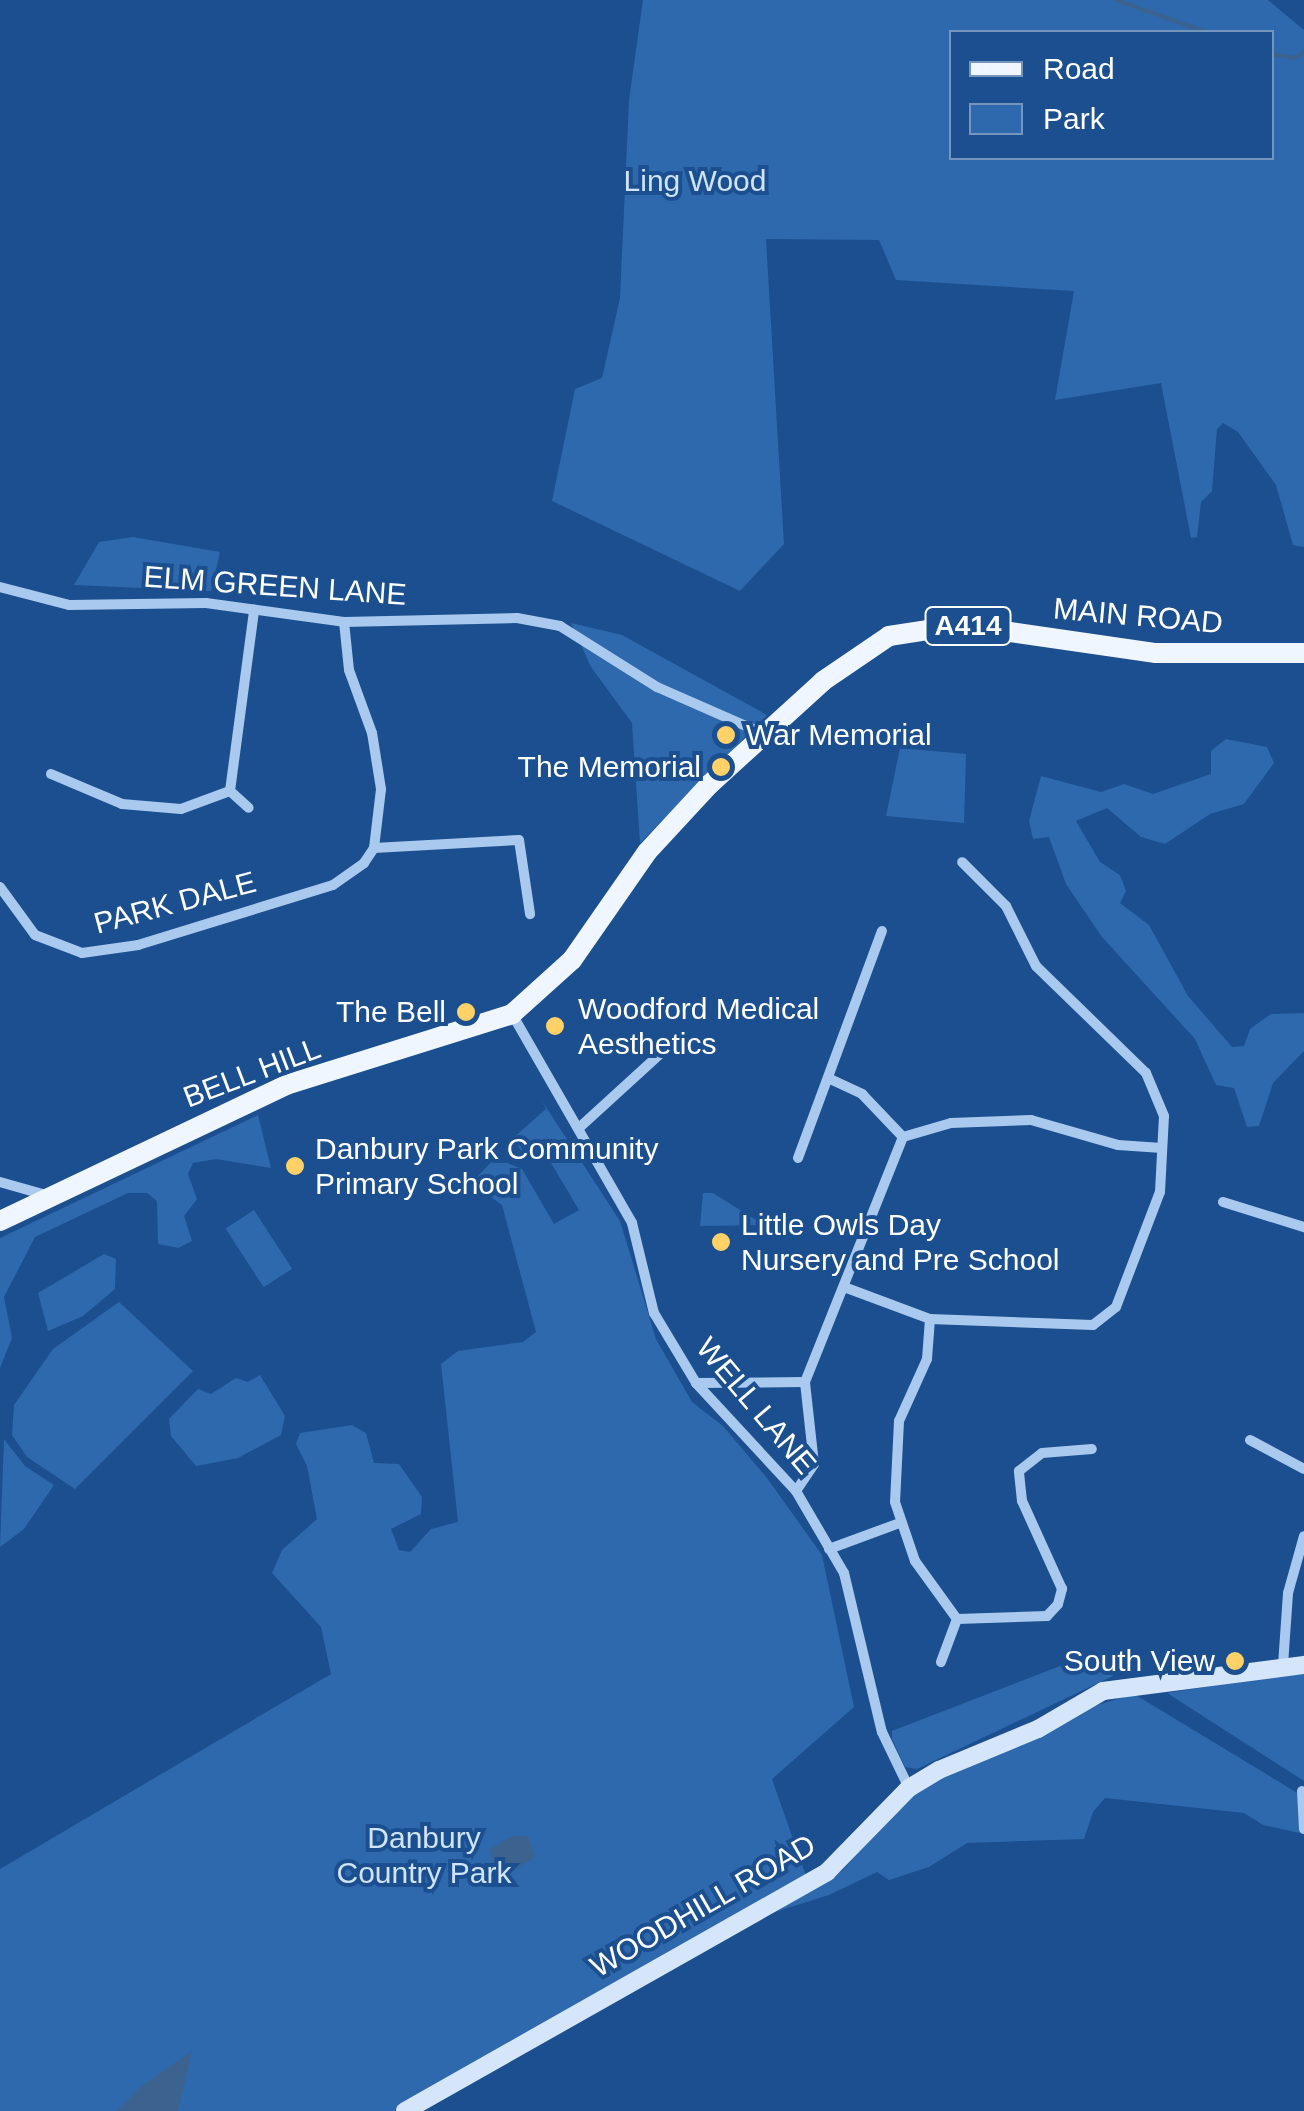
<!DOCTYPE html>
<style>
body{margin:0}
#map{position:relative;width:1304px;height:2111px;overflow:hidden;background:#1b4f8f;font-family:Helvetica,sans-serif}
div>[style]{position:absolute}
[style*='--x']{left:calc(var(--x)*1px);top:calc(var(--y)*1px);width:calc(var(--w)*1px);rotate:calc(var(--a)*1deg)}
.green>*{inset:0;background:#2e69ad;transform-origin:0 0}
.water>*{inset:0;background:#3c6290}
.stream>*{height:4px;margin:-2px;padding:0 2px;transform-origin:2px;border-radius:2px;background:#3c6290}
.street>*{height:10px;margin:-5px;padding:0 5px;transform-origin:5px;border-radius:5px;background:#a9c9ee}
.secondary>*{height:18px;margin:-9px;padding:0 9px;transform-origin:9px;border-radius:9px;background:#d6e6fa}
.primary>*{height:20px;margin:-10px;padding:0 10px;transform-origin:10px;border-radius:10px;background:#f0f6ff}
.dots>*{width:28px;height:28px;translate:-50% -50%;box-sizing:border-box;border:5px solid #1b4f8f;border-radius:50%}
span{translate:-50% -50%;white-space:nowrap;text-align:center;line-height:1.15;-webkit-text-stroke:8px #1b4f8f;paint-order:stroke}
.shield-label span{padding:2px 8px;background:#1b4f8f;border:2px solid;border-radius:8px;-webkit-text-stroke-width:0}
.shield-label{font-size:28px;color:#fff;font-weight:700}
.park-label{font-size:30px;color:#cfe3fa}
.street-label{font-size:30px;color:#fff}
.poi-label{font-size:30px;color:#fff}
.left{translate:0 -50%;text-align:left}
.right{translate:-100% -50%;text-align:right}
.legend{position:absolute;left:949px;top:30px;width:325px;height:130px;box-sizing:border-box;background:#1b4f8f;border:2px solid #7695bc;margin:0;padding:12px 18px;list-style:none;font-size:30px;color:#fff}
.legend li{display:flex;align-items:center;gap:20px;height:50px}
.legend b{width:50px;border:2px solid #7695bc}
</style>
<div id="map">
<div class="green">
<div style="clip-path:polygon(evenodd,643px 0,1268px 0,1304px 30px,1304px 547px,1293px 545px,1276px 485px,1238px 432px,1223px 423px,1217px 429px,1212px 491px,1201px 502px,1197px 537px,1191px 538px,1161px 383px,1055px 400px,1074px 291px,896px 280px,879px 240px,766px 239px,784px 544px,740px 591px,552px 501px,575px 389px,602px 378px,620px 298px,629px 100px,643px 0,952px 32px,1272px 32px,1272px 158px,952px 158px,952px 32px)"></div>
<div style="clip-path:polygon(133px 537px,220px 552px,211px 591px,74px 585px,99px 542px)"></div>
<div style="clip-path:polygon(571px 623px,622px 635px,767px 715px,640px 843px,632px 723px,591px 667px)"></div>
<div style="clip-path:polygon(1226px 739px,1267px 747px,1274px 763px,1244px 804px,1210px 814px,1165px 844px,1141px 837px,1107px 808px,1076px 821px,1100px 862px,1120px 875px,1126px 891px,1120px 903px,1149px 925px,1188px 996px,1232px 1047px,1244px 1046px,1250px 1029px,1271px 1014px,1304px 1013px,1304px 1051px,1273px 1083px,1259px 1126px,1247px 1127px,1234px 1088px,1216px 1085px,1195px 1039px,1102px 937px,1066px 884px,1049px 837px,1033px 839px,1029px 821px,1041px 776px,1101px 792px,1124px 784px,1153px 794px,1211px 774px,1211px 751px)"></div>
<div style="clip-path:polygon(900px 748px,966px 754px,964px 823px,886px 816px)"></div>
<div style="clip-path:polygon(542px 1101px,620px 1221px,656px 1339px,692px 1402px,723px 1426px,767px 1478px,822px 1555px,854px 1707px,772px 1779px,806px 1876px,394px 2111px,0 2111px,0 1869px,331px 1674px,321px 1627px,272px 1573px,282px 1550px,317px 1519px,307px 1466px,296px 1444px,300px 1433px,352px 1425px,366px 1433px,374px 1463px,399px 1464px,422px 1497px,421px 1514px,391px 1529px,399px 1550px,410px 1552px,431px 1529px,458px 1522px,441px 1364px,458px 1351px,523px 1342px,536px 1332px,502px 1205px,474px 1185px,477px 1177px,495px 1158px,522px 1169px,554px 1224px,579px 1210px,542px 1148px,525px 1157px,513px 1138px,546px 1109px)"></div>
<div style="clip-path:polygon(258px 1115px,271px 1168px,216px 1159px,193px 1163px,188px 1174px,197px 1199px,184px 1216px,192px 1241px,178px 1248px,158px 1244px,157px 1201px,147px 1193px,128px 1193px,35px 1237px,4px 1297px,12px 1338px,0 1368px,0 1238px)"></div>
<div style="clip-path:polygon(703px 1193px,713px 1193px,764px 1225px,700px 1226px)"></div>
<div style="left:254px;top:1210px;width:70px;height:34px;rotate:57deg"></div>
<div style="clip-path:polygon(104px 1254px,116px 1259px,115px 1289px,83px 1316px,48px 1331px,38px 1293px)"></div>
<div style="clip-path:polygon(119px 1302px,193px 1371px,75px 1489px,27px 1457px,12px 1435px,14px 1405px,53px 1349px)"></div>
<div style="clip-path:polygon(260px 1375px,285px 1416px,281px 1435px,238px 1458px,196px 1466px,171px 1436px,169px 1419px,198px 1389px,211px 1394px,236px 1378px,248px 1382px)"></div>
<div style="clip-path:polygon(4px 1439px,25px 1466px,54px 1485px,24px 1529px,0 1547px)"></div>
<div style="clip-path:polygon(1099px 1651px,1112px 1654px,1113px 1676px,917px 1769px,905px 1767px,892px 1739px,892px 1731px)"></div>
<div style="clip-path:polygon(1304px 1674px,1304px 1781px,1167px 1693px,1282px 1675px)"></div>
<div style="clip-path:polygon(1134px 1694px,1304px 1797px,1304px 1834px,1263px 1825px,1244px 1813px,1105px 1798px,1093px 1812px,1084px 1839px,967px 1843px,929px 1867px,889px 1880px,877px 1872px,829px 1895px,727px 1927px,842px 1871px,908px 1798px,939px 1777px,1084px 1709px)"></div>
</div>
<div class="water">
<div style="clip-path:polygon(512px 1836px,528px 1836px,535px 1857px,497px 1881px,490px 1849px)"></div>
<div style="clip-path:polygon(192px 2051px,178px 2111px,117px 2111px,142px 2086px)"></div>
</div>
<div class="stream">
<div style="--x:1116;--y:0;--w:96;--a:19.6"></div>
<div style="--x:1272;--y:54;--w:23;--a:10"></div>
<div style="--x:1295;--y:58;--w:11;--a:-34"></div>
</div>
<div class="street">
<div style="--x:0;--y:587;--w:71;--a:14.6"></div>
<div style="--x:69;--y:605;--w:137;--a:-0.8"></div>
<div style="--x:206;--y:603;--w:139;--a:7.8"></div>
<div style="--x:344;--y:622;--w:173;--a:-1.3"></div>
<div style="--x:517;--y:618;--w:44;--a:10.5"></div>
<div style="--x:560;--y:626;--w:115;--a:32.2"></div>
<div style="--x:657;--y:687;--w:115;--a:23.7"></div>
<div style="--x:51;--y:774;--w:77;--a:22.9"></div>
<div style="--x:122;--y:804;--w:59;--a:4.8"></div>
<div style="--x:181;--y:809;--w:52;--a:-20.2"></div>
<div style="--x:230;--y:791;--w:183;--a:-82.4"></div>
<div style="--x:230;--y:791;--w:25;--a:42"></div>
<div style="--x:374;--y:848;--w:145;--a:-3.2"></div>
<div style="--x:519;--y:840;--w:75;--a:81.5"></div>
<div style="--x:0;--y:887;--w:59;--a:53.9"></div>
<div style="--x:35;--y:935;--w:50;--a:21"></div>
<div style="--x:82;--y:953;--w:57;--a:-8.1"></div>
<div style="--x:138;--y:945;--w:204;--a:-17.1"></div>
<div style="--x:333;--y:885;--w:38;--a:-35"></div>
<div style="--x:364;--y:863;--w:18;--a:-56"></div>
<div style="--x:374;--y:848;--w:59;--a:-83.2"></div>
<div style="--x:381;--y:789;--w:57;--a:-99.1"></div>
<div style="--x:372;--y:733;--w:67;--a:-110.1"></div>
<div style="--x:349;--y:670;--w:48;--a:-95.9"></div>
<div style="--x:512;--y:1014;--w:241;--a:60.1"></div>
<div style="--x:632;--y:1223;--w:93;--a:76.3"></div>
<div style="--x:654;--y:1313;--w:82;--a:59"></div>
<div style="--x:696;--y:1383;--w:147;--a:47.2"></div>
<div style="--x:796;--y:1491;--w:95;--a:59.7"></div>
<div style="--x:844;--y:1573;--w:163;--a:76.6"></div>
<div style="--x:882;--y:1732;--w:62;--a:64.3"></div>
<div style="--x:828;--y:1078;--w:38;--a:25"></div>
<div style="--x:862;--y:1094;--w:59;--a:46.4"></div>
<div style="--x:580;--y:1127;--w:125;--a:-42.4"></div>
<div style="--x:798;--y:1158;--w:242;--a:-69.7"></div>
<div style="--x:0;--y:1182;--w:48;--a:15.8"></div>
<div style="--x:1223;--y:1202;--w:85;--a:17.2"></div>
<div style="--x:844;--y:1287;--w:92;--a:20.4"></div>
<div style="--x:930;--y:1319;--w:163;--a:2.1"></div>
<div style="--x:1093;--y:1325;--w:29;--a:-38"></div>
<div style="--x:1116;--y:1307;--w:123;--a:-69.1"></div>
<div style="--x:1160;--y:1192;--w:76;--a:-87"></div>
<div style="--x:1164;--y:1116;--w:47;--a:-112.7"></div>
<div style="--x:1146;--y:1073;--w:153;--a:-135.8"></div>
<div style="--x:1036;--y:966;--w:67;--a:-116.6"></div>
<div style="--x:1006;--y:906;--w:62;--a:-135"></div>
<div style="--x:930;--y:1319;--w:40;--a:94.3"></div>
<div style="--x:927;--y:1359;--w:68;--a:114.3"></div>
<div style="--x:899;--y:1421;--w:81;--a:92.8"></div>
<div style="--x:895;--y:1502;--w:62;--a:71.3"></div>
<div style="--x:915;--y:1561;--w:72;--a:54.1"></div>
<div style="--x:957;--y:1619;--w:46;--a:110.4"></div>
<div style="--x:696;--y:1383;--w:109;--a:-0.5"></div>
<div style="--x:1250;--y:1440;--w:61;--a:28.2"></div>
<div style="--x:796;--y:1491;--w:32;--a:-56"></div>
<div style="--x:814;--y:1464;--w:82;--a:-96.3"></div>
<div style="--x:805;--y:1382;--w:264;--a:-68.2"></div>
<div style="--x:903;--y:1137;--w:50;--a:-16.3"></div>
<div style="--x:951;--y:1123;--w:80;--a:-2.1"></div>
<div style="--x:1031;--y:1120;--w:91;--a:16"></div>
<div style="--x:1118;--y:1145;--w:44;--a:3.9"></div>
<div style="--x:829;--y:1549;--w:72;--a:-20.2"></div>
<div style="--x:957;--y:1619;--w:90;--a:-1.9"></div>
<div style="--x:1047;--y:1616;--w:16;--a:-47"></div>
<div style="--x:1058;--y:1604;--w:16;--a:-75"></div>
<div style="--x:1062;--y:1589;--w:97;--a:-114.4"></div>
<div style="--x:1022;--y:1501;--w:30;--a:-96"></div>
<div style="--x:1019;--y:1471;--w:29;--a:-38"></div>
<div style="--x:1042;--y:1453;--w:50;--a:-4.6"></div>
<div style="--x:1283;--y:1665;--w:72;--a:-86"></div>
<div style="--x:1288;--y:1593;--w:59;--a:-74.3"></div>
<div style="--x:1302;--y:1791;--w:38;--a:87"></div>
</div>
<div class="secondary">
<div style="--x:405;--y:2111;--w:485;--a:-29.5"></div>
<div style="--x:827;--y:1872;--w:117;--a:-45.7"></div>
<div style="--x:909;--y:1788;--w:35;--a:-31"></div>
<div style="--x:939;--y:1770;--w:107;--a:-22.5"></div>
<div style="--x:1038;--y:1729;--w:75;--a:-30.3"></div>
<div style="--x:1103;--y:1691;--w:203;--a:-7.4"></div>
</div>
<div class="primary">
<div style="--x:0;--y:1221;--w:317;--a:-25.4"></div>
<div style="--x:286;--y:1085;--w:237;--a:-17.4"></div>
<div style="--x:512;--y:1014;--w:81;--a:-42"></div>
<div style="--x:572;--y:960;--w:131;--a:-55.2"></div>
<div style="--x:647;--y:852;--w:93;--a:-47.2"></div>
<div style="--x:710;--y:784;--w:153;--a:-42.3"></div>
<div style="--x:823;--y:681;--w:80;--a:-34.3"></div>
<div style="--x:889;--y:636;--w:73;--a:-8.7"></div>
<div style="--x:961;--y:625;--w:197;--a:8.2"></div>
<div style="--x:1156;--y:653;--w:148;--a:0"></div>
</div>
<div class="dots">
<div style="left:726px;top:735px;background:#ffd166"></div>
<div style="left:721px;top:767px;background:#ffd166"></div>
<div style="left:466px;top:1012px;background:#ffd166"></div>
<div style="left:555px;top:1026px;background:#ffd166"></div>
<div style="left:295px;top:1166px;background:#ffd166"></div>
<div style="left:721px;top:1242px;background:#ffd166"></div>
<div style="left:1235px;top:1661px;background:#ffd166"></div>
</div>
<div class="shield-label">
<span style="left:968px;top:626px">A414</span>
</div>
<div class="park-label">
<span style="left:695px;top:181px">Ling Wood</span>
<span style="left:424px;top:1855px">Danbury<br>Country Park</span>
</div>
<div class="street-label">
<span style="left:275px;top:586px;rotate:4deg">ELM GREEN LANE</span>
<span style="left:1138px;top:616px;rotate:5deg">MAIN ROAD</span>
<span style="left:175px;top:903px;rotate:-15deg">PARK DALE</span>
<span style="left:252px;top:1073px;rotate:-21deg">BELL HILL</span>
<span style="left:756px;top:1406px;rotate:50deg">WELL LANE</span>
<span style="left:703px;top:1906px;rotate:-30deg">WOODHILL ROAD</span>
</div>
<div class="poi-label">
<span class="left" style="left:746px;top:735px">War Memorial</span>
<span class="right" style="left:701px;top:767px">The Memorial</span>
<span class="left" style="left:578px;top:1026px">Woodford Medical<br>Aesthetics</span>
<span class="right" style="left:446px;top:1012px">The Bell</span>
<span class="left" style="left:315px;top:1166px">Danbury Park Community<br>Primary School</span>
<span class="left" style="left:741px;top:1242px">Little Owls Day<br>Nursery and Pre School</span>
<span class="right" style="left:1215px;top:1661px">South View</span>
</div>
<ul class="legend">
<li><b style="height:12px;background:#f0f6ff"></b>Road</li>
<li><b style="height:28px;background:#2e69ad"></b>Park</li>
</ul>
</div>
